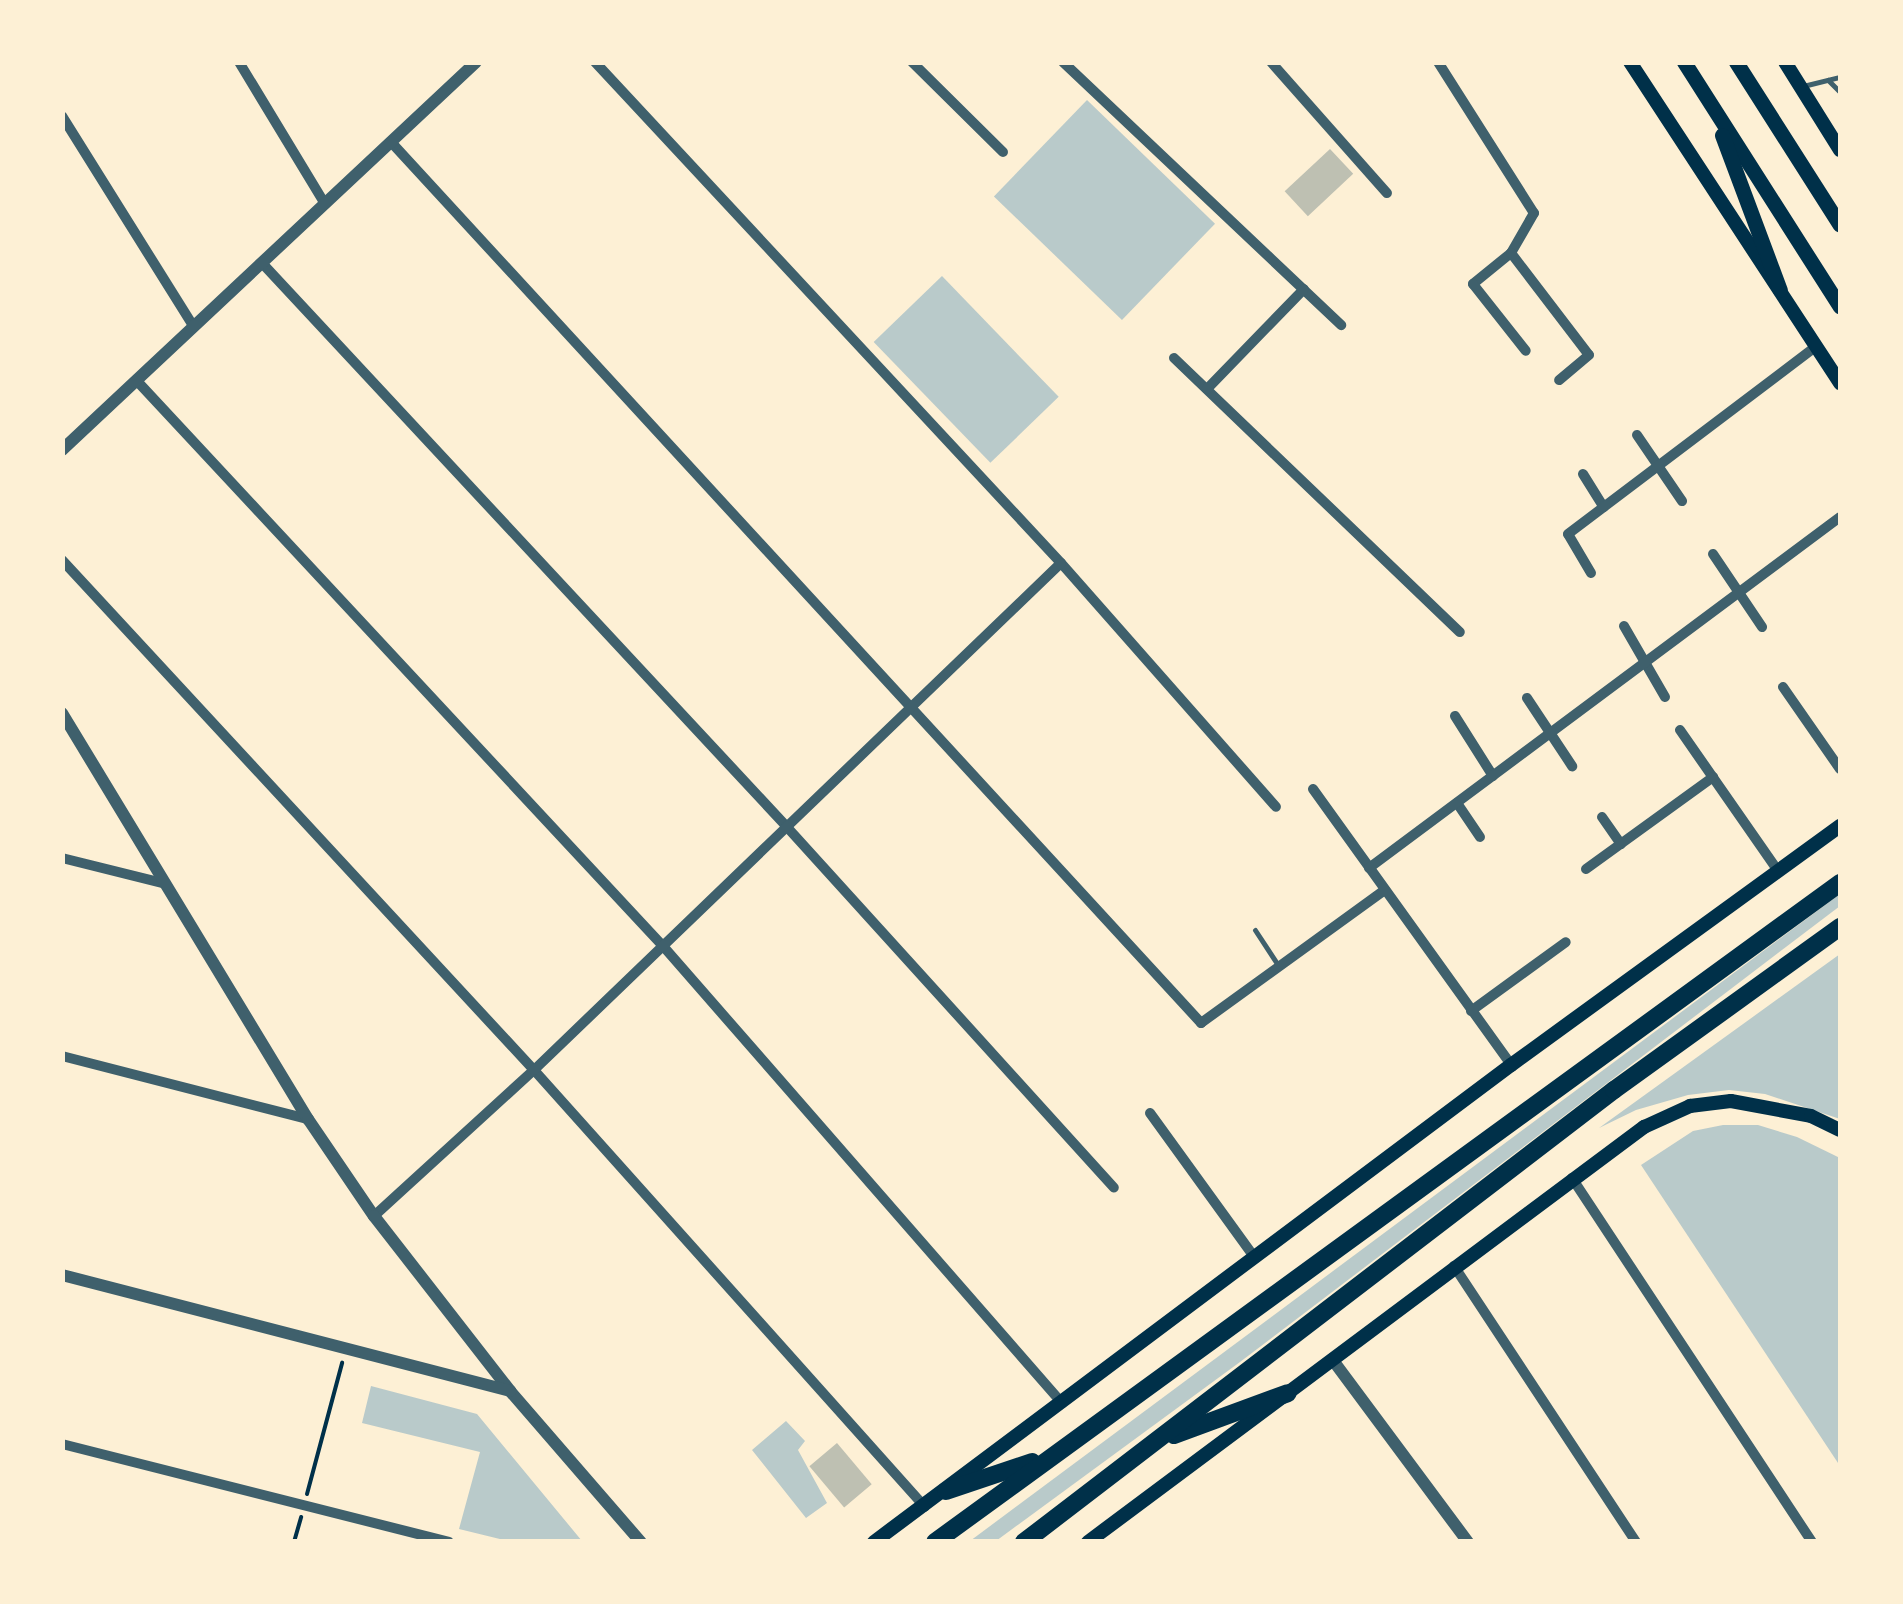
<!DOCTYPE html>
<style>
body{margin:0}
#map{position:relative;width:1903px;height:1604px;overflow:hidden;background:#fdf0d5;font-family:"Space Grotesk",sans-serif}
div>[style]{position:absolute}
[style*='--x']{left:calc(var(--x)*1px);top:calc(var(--y)*1px);width:calc(var(--w)*1px);rotate:calc(var(--a)*1deg)}
.green>*{inset:0;background:#b9caca;transform-origin:0 0}
.building>*{inset:0;background:#bec0b2;transform-origin:0 0}
.path>*{height:4px;margin:-2px;padding:0 2px;transform-origin:2px;border-radius:2px;background:#003049}
.service>*{height:5px;margin:-2.5px;padding:0 2.5px;transform-origin:2.5px;border-radius:2.5px;background:#3f606c}
.minor>*{height:10px;margin:-5px;padding:0 5px;transform-origin:5px;border-radius:5px;background:#3f606c}
.tertiary>*{height:12px;margin:-6px;padding:0 6px;transform-origin:6px;border-radius:6px;background:#3f606c}
.secondary>*{height:14px;margin:-7px;padding:0 7px;transform-origin:7px;border-radius:7px;background:#003049}
.primary>*{height:15px;margin:-7.5px;padding:0 7.5px;transform-origin:7.5px;border-radius:7.5px;background:#003049}
.trunk>*{height:18px;margin:-9px;padding:0 9px;transform-origin:9px;border-radius:9px;background:#003049}
span{translate:-50% -50%;white-space:nowrap;text-align:center;line-height:1.15;-webkit-text-stroke:8px #fdf0d5;paint-order:stroke}
.frame{position:absolute;inset:0;border:65px solid #fdf0d5;pointer-events:none}
</style>
<div id="map">
<div class="green">
<div style="left:1087px;top:100px;width:178px;height:134px;rotate:44deg"></div>
<div style="left:942px;top:276px;width:168px;height:95px;rotate:46deg"></div>
<div style="clip-path:polygon(1840px 894px,1840px 906px,1240px 1362px,996px 1541px,970px 1541px)"></div>
<div style="clip-path:polygon(1840px 954px,1840px 1119px,1765px 1094px,1729px 1090px,1688px 1095px,1636px 1110px,1599px 1128px)"></div>
<div style="clip-path:polygon(1723px 1125px,1758px 1125px,1797px 1137px,1840px 1158px,1840px 1466px,1641px 1165px,1693px 1131px)"></div>
<div style="clip-path:polygon(371px 1386px,477px 1414px,582px 1541px,508px 1541px,459px 1529px,480px 1452px,362px 1423px)"></div>
<div style="clip-path:polygon(786px 1421px,805px 1441px,798px 1450px,827px 1503px,806px 1518px,752px 1450px)"></div>
</div>
<div class="building">
<div style="left:1330px;top:149px;width:34px;height:62px;rotate:47deg"></div>
<div style="left:837px;top:1443px;width:54px;height:36px;rotate:50deg"></div>
</div>
<div class="path">
<div style="--x:307;--y:1494;--w:136;--a:-75"></div>
<div style="--x:294;--y:1542;--w:26;--a:-74"></div>
</div>
<div class="service">
<div style="--x:1828;--y:80;--w:17;--a:45"></div>
<div style="--x:1803;--y:86;--w:38;--a:-14"></div>
<div style="--x:1255;--y:930;--w:42;--a:56.7"></div>
</div>
<div class="minor">
<div style="--x:239;--y:62;--w:166;--a:58.8"></div>
<div style="--x:595;--y:62;--w:684;--a:47.07"></div>
<div style="--x:1061;--y:563;--w:325;--a:48.6"></div>
<div style="--x:912;--y:62;--w:128;--a:44.7"></div>
<div style="--x:1063;--y:62;--w:383;--a:43.4"></div>
<div style="--x:1271;--y:62;--w:175;--a:48.5"></div>
<div style="--x:1438;--y:62;--w:179;--a:57.6"></div>
<div style="--x:1534;--y:213;--w:46;--a:119.9"></div>
<div style="--x:1511;--y:253;--w:49;--a:140.8"></div>
<div style="--x:1473;--y:284;--w:85;--a:51.7"></div>
<div style="--x:62;--y:116;--w:249;--a:58"></div>
<div style="--x:391;--y:142;--w:1197;--a:47.4"></div>
<div style="--x:1201;--y:1023;--w:227;--a:-35.9"></div>
<div style="--x:1511;--y:253;--w:128;--a:52.6"></div>
<div style="--x:1589;--y:355;--w:39;--a:140"></div>
<div style="--x:262;--y:263;--w:769;--a:47.05"></div>
<div style="--x:786;--y:826;--w:488;--a:47.8"></div>
<div style="--x:1174;--y:358;--w:396;--a:43.8"></div>
<div style="--x:137;--y:381;--w:772;--a:47.05"></div>
<div style="--x:663;--y:946;--w:607;--a:48.88"></div>
<div style="--x:1207;--y:389;--w:139;--a:-45.9"></div>
<div style="--x:1637;--y:435;--w:80;--a:55.7"></div>
<div style="--x:1583;--y:474;--w:39;--a:58"></div>
<div style="--x:1713;--y:554;--w:88;--a:56.1"></div>
<div style="--x:62;--y:560;--w:695;--a:47.22"></div>
<div style="--x:534;--y:1070;--w:586;--a:48.18"></div>
<div style="--x:1591;--y:573;--w:45;--a:-120.5"></div>
<div style="--x:1568;--y:534;--w:312;--a:-37.1"></div>
<div style="--x:1624;--y:626;--w:82;--a:60"></div>
<div style="--x:1783;--y:687;--w:100;--a:55.2"></div>
<div style="--x:1527;--y:698;--w:82;--a:56.5"></div>
<div style="--x:1455;--y:716;--w:71;--a:57.7"></div>
<div style="--x:1680;--y:730;--w:172;--a:55.2"></div>
<div style="--x:1313;--y:789;--w:340;--a:54.3"></div>
<div style="--x:1457;--y:803;--w:41;--a:55.9"></div>
<div style="--x:1602;--y:817;--w:33;--a:55"></div>
<div style="--x:62;--y:858;--w:103;--a:14"></div>
<div style="--x:1369;--y:868;--w:587;--a:-36.69"></div>
<div style="--x:1586;--y:869;--w:157;--a:-35.9"></div>
<div style="--x:1471;--y:1011;--w:117;--a:-36"></div>
<div style="--x:62;--y:1056;--w:254;--a:14.4"></div>
<div style="--x:1150;--y:1113;--w:179;--a:54.1"></div>
<div style="--x:1572;--y:1178;--w:436;--a:56.6"></div>
<div style="--x:374;--y:1216;--w:217;--a:-42.4"></div>
<div style="--x:534;--y:1070;--w:731;--a:-43.89"></div>
<div style="--x:1454;--y:1266;--w:331;--a:56.6"></div>
<div style="--x:62;--y:1444;--w:399;--a:14.2"></div>
</div>
<div class="tertiary">
<div style="--x:62;--y:450;--w:567;--a:-43.14"></div>
<div style="--x:62;--y:713;--w:475;--a:58.8"></div>
<div style="--x:308;--y:1119;--w:117;--a:55.8"></div>
<div style="--x:374;--y:1216;--w:222;--a:52.1"></div>
<div style="--x:510;--y:1391;--w:200;--a:49.1"></div>
<div style="--x:62;--y:1275;--w:463;--a:14.5"></div>
<div style="--x:1332;--y:1359;--w:228;--a:53.4"></div>
</div>
<div class="secondary">
<div style="--x:1630;--y:62;--w:384;--a:56.8"></div>
<div style="--x:1785;--y:62;--w:104;--a:58"></div>
<div style="--x:874;--y:1542;--w:796;--a:-36.83"></div>
<div style="--x:1511;--y:1065;--w:407;--a:-36"></div>
<div style="--x:1088;--y:1542;--w:694;--a:-36.74"></div>
<div style="--x:1644;--y:1127;--w:51;--a:-24.5"></div>
<div style="--x:1690;--y:1106;--w:41;--a:-7"></div>
<div style="--x:1731;--y:1101;--w:81;--a:10.6"></div>
<div style="--x:1811;--y:1116;--w:32;--a:26"></div>
</div>
<div class="primary">
<div style="--x:1684;--y:62;--w:290;--a:57.5"></div>
<div style="--x:1736;--y:62;--w:193;--a:57.5"></div>
<div style="--x:1722;--y:135;--w:165;--a:69.5"></div>
</div>
<div class="trunk">
<div style="--x:1174;--y:1435;--w:121;--a:-20.2"></div>
<div style="--x:946;--y:1491;--w:91;--a:-18.6"></div>
<div style="--x:935;--y:1542;--w:1120;--a:-36.06"></div>
<div style="--x:1024;--y:1542;--w:743;--a:-37.46"></div>
<div style="--x:1614;--y:1090;--w:279;--a:-35.8"></div>
</div>
<div class="frame"></div>
</div>
